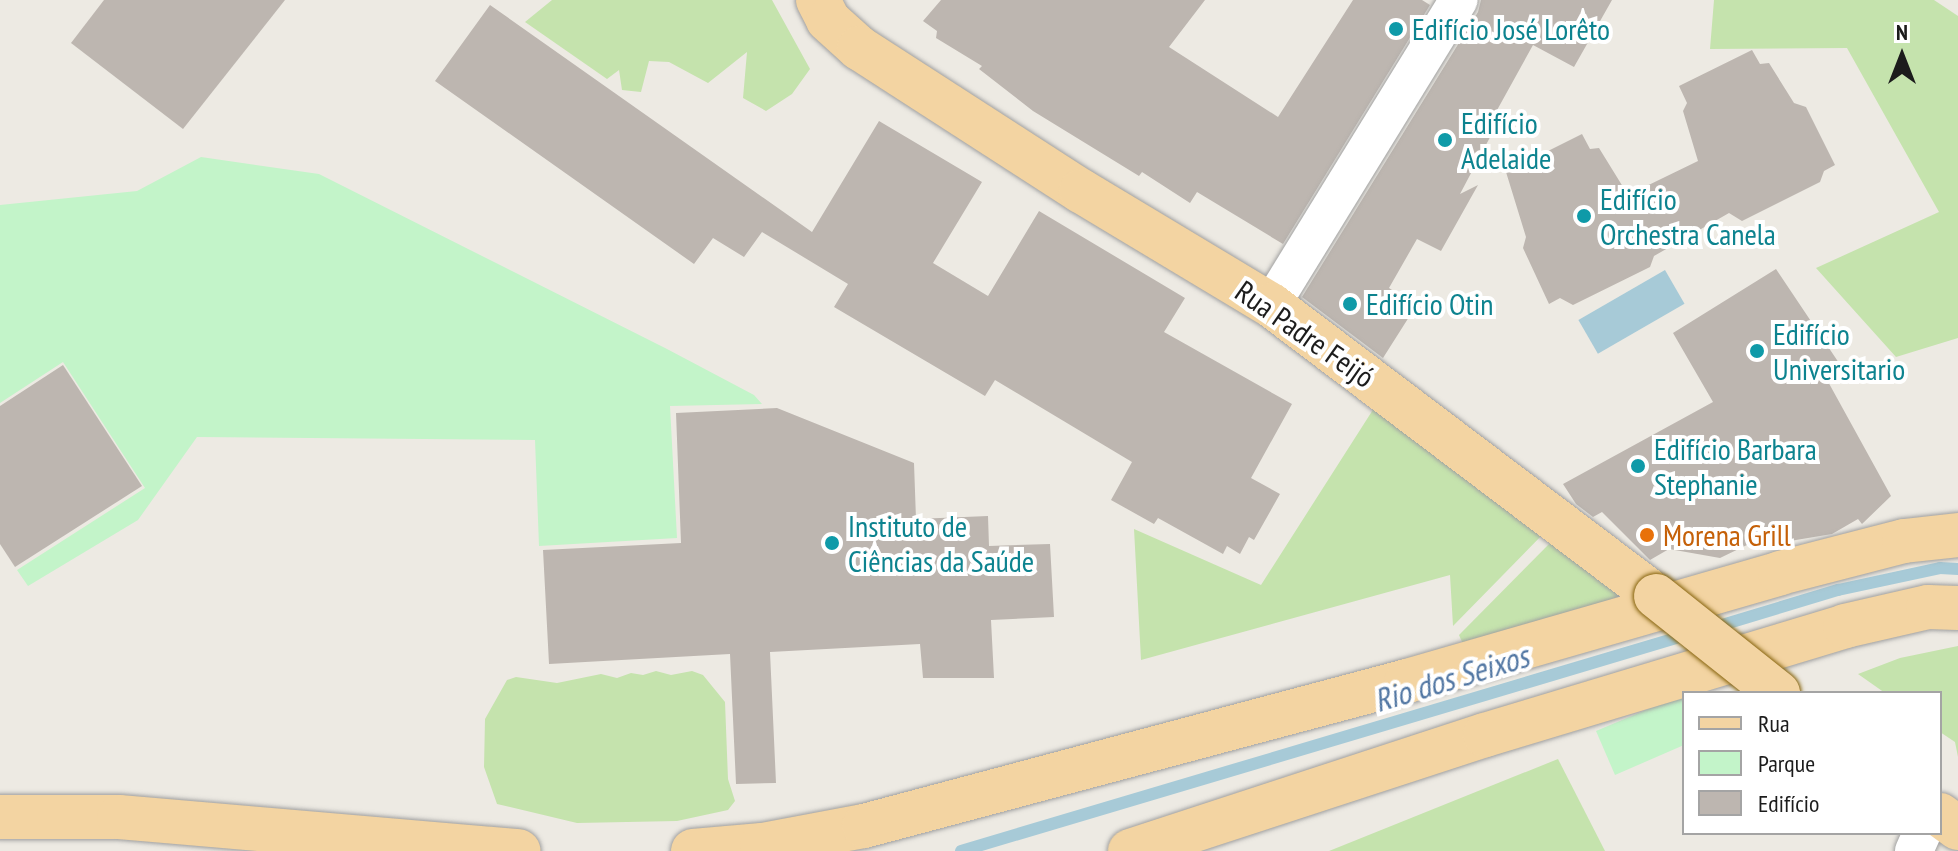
<!DOCTYPE html>
<meta charset="utf-8">
<style>
body{margin:0}
#map{position:relative;width:1958px;height:851px;overflow:hidden;background:#edeae3;font-family:"PT Sans Narrow",sans-serif}
div>[style]{position:absolute}
[style*='--x']{left:calc(var(--x)*1px);top:calc(var(--y)*1px);width:calc(var(--w)*1px);rotate:calc(var(--a)*1deg)}
.grass>*{inset:0;background:#c5e3ad}
.park>*{inset:0;background:#c3f4c9}
.water>*{inset:0;background:#a7cad7;transform-origin:0 0}
.stream>*{height:12px;margin:-6px;padding:0 6px;transform-origin:6px;border-radius:6px;background:#a7cad7}
.building>*{inset:0;background:#bdb6b0}
.roads{filter:drop-shadow(0 0 2px #a0a0a0) drop-shadow(0 0 2px #a0a0a0)}
.minor>*{height:38px;margin:-19px;padding:0 19px;transform-origin:19px;border-radius:19px;background:#fff}
.major>*{height:44px;margin:-22px;padding:0 22px;transform-origin:22px;border-radius:22px;background:#f3d4a2}
.bridges{filter:drop-shadow(0 0 2px #87640d) drop-shadow(0 0 2px #87640d)}
.major-bridge>*{height:44px;margin:-22px;padding:0 22px;transform-origin:22px;border-radius:22px;background:#f3d4a2}
.dots>*{width:22px;height:22px;translate:-50% -50%;box-sizing:border-box;border:4px solid #fff;border-radius:50%}
span{translate:-50% -50%;white-space:nowrap;text-align:center;line-height:1.15;-webkit-text-stroke:8px #fff;paint-order:stroke}
.culture-label{font-size:30px;color:#0d838f}
.left{translate:0 -50%;text-align:left}
.street-label{font-size:30px;color:#1c1c1c}
.food-label{font-size:30px;color:#c56008}
.water-label{font-size:32px;color:#5277a3;font-style:italic}
.legend{position:absolute;left:1682px;top:691px;width:260px;height:144px;box-sizing:border-box;background:#fff;border:2px solid #a4a4a4;margin:0;padding:10px 14px;list-style:none;font-size:24px;color:#1c1c1c}
.legend li{display:flex;align-items:center;gap:16px;height:40px}
.legend b{width:40px;border:2px solid #a4a4a4}
.north{position:absolute;left:1862px;top:16px;width:80px;height:80px;-webkit-text-stroke:6px #fff;paint-order:stroke;rotate:0deg;font-size:22px;font-weight:700;line-height:32px;text-align:center;color:#1c1c1c}
.north::after{content:'';display:block;margin:auto;width:28px;height:36px;background:#1c1c1c;clip-path:polygon(50% 0,100% 100%,50% 72%,0 100%)}
</style>
<div id="map">
<div class="grass">
<div style="clip-path:polygon(552px 0,772px 0,810px 69px,792px 94px,766px 111px,743px 98px,747px 52px,708px 83px,669px 62px,649px 61px,641px 92px,622px 90px,619px 70px,607px 79px,525px 22px)"></div>
<div style="clip-path:polygon(1714px 0,1934px 0,1958px 16px,1958px 338px,1896px 357px,1816px 268px,1939px 212px,1847px 48px,1710px 49px)"></div>
<div style="clip-path:polygon(1376px 405px,1546px 531px,1453px 626px,1450px 575px,1141px 660px,1134px 529px,1261px 585px)"></div>
<div style="clip-path:polygon(1555px 538px,1644px 602px,1469px 658px,1459px 635px)"></div>
<div style="clip-path:polygon(1958px 646px,1958px 757px,1955px 742px,1940px 732px,1940px 693px,1885px 693px,1858px 674px,1900px 658px)"></div>
<div style="clip-path:polygon(656px 671px,671px 675px,692px 671px,703px 675px,725px 702px,728px 779px,735px 801px,728px 810px,677px 821px,577px 823px,497px 804px,484px 767px,485px 719px,507px 680px,516px 677px,557px 683px,601px 674px,617px 678px,631px 673px,643px 675px)"></div>
<div style="clip-path:polygon(1558px 759px,1605px 851px,1329px 851px)"></div>
</div>
<div class="park">
<div style="clip-path:polygon(201px 157px,319px 174px,667px 349px,754px 395px,762px 404px,670px 406px,677px 538px,539px 546px,535px 440px,197px 437px,138px 520px,28px 586px,17px 570px,145px 488px,63px 362px,0 403px,0 205px,137px 191px)"></div>
<div style="clip-path:polygon(1684px 694px,1684px 745px,1615px 775px,1596px 731px)"></div>
</div>
<div class="water">
<div style="left:1665px;top:270px;width:39px;height:100px;rotate:60deg"></div>
</div>
<div class="stream">
<div style="--x:1712;--y:628;--w:132;--a:-16.8"></div>
<div style="--x:1838;--y:590;--w:104;--a:-12.2"></div>
<div style="--x:1940;--y:568;--w:18;--a:3"></div>
<div style="--x:961;--y:851;--w:761;--a:-16.58"></div>
</div>
<div class="building">
<div style="clip-path:polygon(104px 0,285px 0,183px 129px,71px 43px)"></div>
<div style="clip-path:polygon(941px 0,1205px 0,1169px 47px,1278px 117px,1353px 0,1422px 0,1430px 5px,1283px 244px,1197px 192px,1190px 203px,1142px 172px,1139px 176px,1033px 111px,979px 69px,982px 66px,936px 38px,937px 31px,923px 21px)"></div>
<div style="clip-path:polygon(1481px 0,1612px 0,1574px 67px,1533px 45px,1491px 121px,1497px 124px,1460px 194px,1478px 185px,1441px 251px,1417px 239px,1389px 288px,1416px 306px,1383px 358px,1302px 297px,1478px 12px)"></div>
<div style="clip-path:polygon(490px 5px,812px 232px,879px 121px,982px 182px,933px 263px,988px 296px,1039px 211px,1185px 298px,1164px 332px,1292px 404px,1251px 478px,1280px 494px,1254px 540px,1249px 537px,1240px 554px,1227px 546px,1223px 554px,1158px 518px,1154px 524px,1111px 500px,1132px 462px,995px 380px,985px 396px,834px 307px,848px 284px,762px 232px,744px 257px,713px 238px,694px 264px,435px 81px)"></div>
<div style="clip-path:polygon(1752px 50px,1760px 64px,1769px 63px,1794px 103px,1806px 107px,1835px 165px,1824px 171px,1820px 182px,1742px 221px,1729px 213px,1654px 256px,1650px 267px,1573px 305px,1560px 298px,1549px 304px,1523px 248px,1526px 237px,1506px 172px,1582px 134px,1590px 149px,1599px 148px,1628px 195px,1698px 161px,1683px 111px,1687px 103px,1679px 86px)"></div>
<div style="clip-path:polygon(1776px 269px,1843px 369px,1826px 378px,1891px 496px,1862px 524px,1858px 519px,1832px 534px,1760px 546px,1749px 544px,1720px 558px,1669px 549px,1650px 560px,1602px 512px,1593px 517px,1576px 504px,1563px 484px,1713px 402px,1673px 333px)"></div>
<div style="clip-path:polygon(63px 365px,142px 486px,15px 567px,0 544px,0 406px)"></div>
<div style="clip-path:polygon(777px 408px,914px 463px,916px 519px,988px 516px,989px 546px,1050px 544px,1054px 617px,991px 620px,994px 678px,923px 678px,920px 644px,770px 652px,776px 783px,736px 784px,730px 654px,549px 664px,543px 550px,681px 543px,676px 413px)"></div>
</div>
<div class="roads">
<div class="minor">
<div style="--x:1271;--y:305;--w:358;--a:-58.4"></div>
<div style="--x:1914;--y:851;--w:20;--a:-66"></div>
</div>
<div class="major">
<div style="--x:818;--y:0;--w:22;--a:63"></div>
<div style="--x:828;--y:20;--w:42;--a:42.1"></div>
<div style="--x:859;--y:48;--w:264;--a:32.8"></div>
<div style="--x:1081;--y:191;--w:222;--a:31"></div>
<div style="--x:1271;--y:305;--w:483;--a:37.1"></div>
<div style="--x:1940;--y:815;--w:22;--a:36"></div>
<div style="--x:0;--y:817;--w:119;--a:0"></div>
<div style="--x:119;--y:817;--w:401;--a:4.9"></div>
<div style="--x:693;--y:851;--w:69;--a:-5"></div>
<div style="--x:762;--y:845;--w:104;--a:-10.6"></div>
<div style="--x:864;--y:826;--w:562;--a:-14.95"></div>
<div style="--x:1407;--y:681;--w:388;--a:-16.1"></div>
<div style="--x:1780;--y:573;--w:128;--a:-14.5"></div>
<div style="--x:1904;--y:541;--w:54;--a:-6.3"></div>
<div style="--x:1130;--y:851;--w:373;--a:-18.1"></div>
<div style="--x:1485;--y:735;--w:376;--a:-16.8"></div>
<div style="--x:1845;--y:626;--w:85;--a:-12.9"></div>
<div style="--x:1928;--y:607;--w:30;--a:2"></div>
</div>
</div>
<div class="bridges">
<div class="major-bridge">
<div style="--x:1656;--y:596;--w:156;--a:38.5"></div>
</div>
</div>
<div class="dots">
<div style="left:1396px;top:29px;background:#0f9aa8"></div>
<div style="left:1445px;top:140px;background:#0f9aa8"></div>
<div style="left:1584px;top:216px;background:#0f9aa8"></div>
<div style="left:1350px;top:304px;background:#0f9aa8"></div>
<div style="left:1757px;top:351px;background:#0f9aa8"></div>
<div style="left:1638px;top:466px;background:#0f9aa8"></div>
<div style="left:1647px;top:535px;background:#e8710a"></div>
<div style="left:832px;top:543px;background:#0f9aa8"></div>
</div>
<div class="culture-label">
<span class="left" style="left:1412px;top:29px">Edifício José Lorêto</span>
<span class="left" style="left:1461px;top:140px">Edifício<br>Adelaide</span>
<span class="left" style="left:1600px;top:216px">Edifício<br>Orchestra Canela</span>
<span class="left" style="left:1366px;top:304px">Edifício Otin</span>
<span class="left" style="left:1773px;top:351px">Edifício<br>Universitario</span>
<span class="left" style="left:1654px;top:466px">Edifício Barbara<br>Stephanie</span>
<span class="left" style="left:848px;top:543px">Instituto de<br>Ciências da Saúde</span>
</div>
<div class="street-label">
<span style="left:1305px;top:334px;rotate:35deg">Rua Padre Feijó</span>
</div>
<div class="food-label">
<span class="left" style="left:1663px;top:535px">Morena Grill</span>
</div>
<div class="water-label">
<span style="left:1451px;top:678px;rotate:-17deg">Rio dos Seixos</span>
</div>
<ul class="legend">
<li><b style="height:10px;background:#f3d4a2"></b>Rua</li>
<li><b style="height:22px;background:#c3f4c9"></b>Parque</li>
<li><b style="height:22px;background:#bdb6b0"></b>Edifício</li>
</ul>
<div class="north">N</div>
</div>
